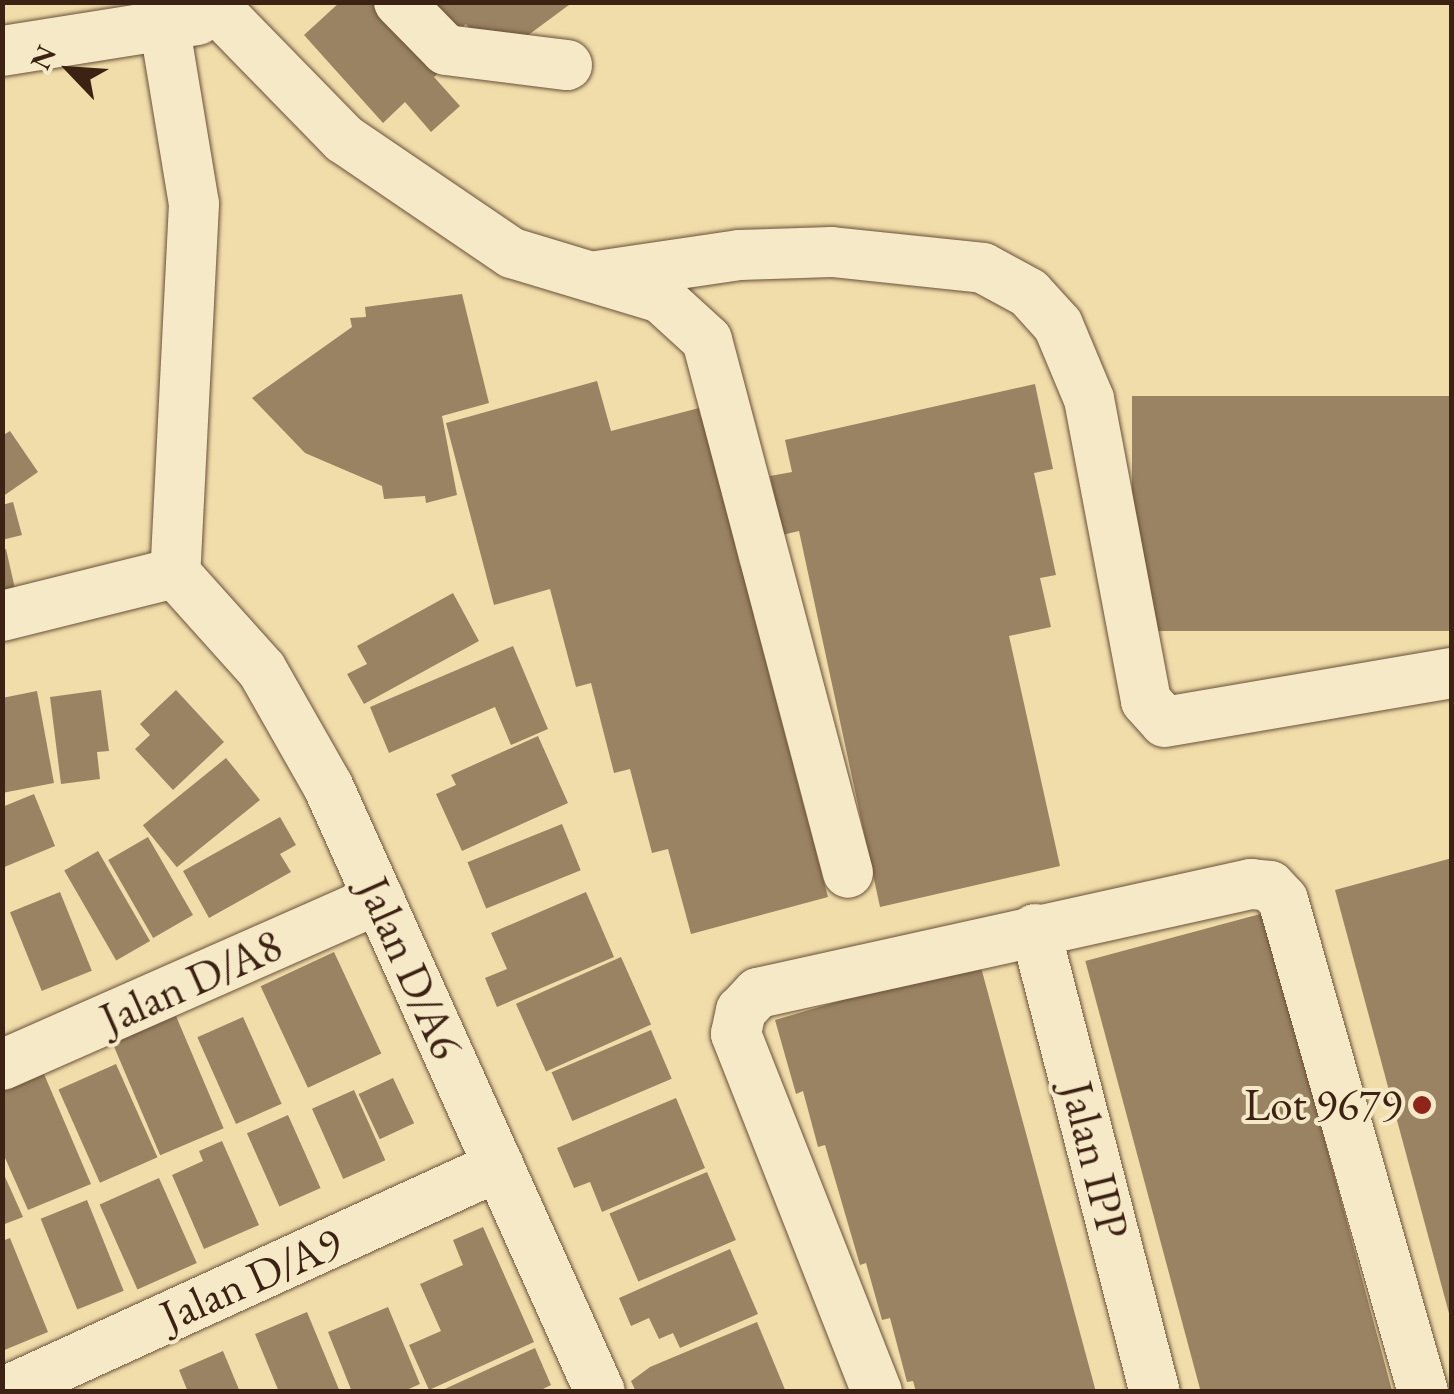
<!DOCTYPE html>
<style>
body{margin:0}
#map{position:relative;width:1454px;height:1394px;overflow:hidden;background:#f1ddaa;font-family:"EB Garamond",serif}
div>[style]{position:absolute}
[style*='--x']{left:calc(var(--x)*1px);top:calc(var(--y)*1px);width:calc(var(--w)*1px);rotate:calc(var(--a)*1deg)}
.building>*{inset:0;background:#9a8362;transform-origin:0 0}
.roads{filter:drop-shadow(0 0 2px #695139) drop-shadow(0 0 2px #695139)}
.minor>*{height:50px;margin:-25px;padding:0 25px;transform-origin:25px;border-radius:25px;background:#f6e9c8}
.dots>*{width:28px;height:28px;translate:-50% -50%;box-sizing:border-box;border:5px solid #f6e9c8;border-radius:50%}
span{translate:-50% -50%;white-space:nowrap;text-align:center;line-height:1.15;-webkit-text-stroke:8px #f6e9c8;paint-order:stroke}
.street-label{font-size:45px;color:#3c2213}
.poi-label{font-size:45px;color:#3c2213}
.right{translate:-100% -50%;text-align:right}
.frame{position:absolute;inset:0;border:5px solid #3c2213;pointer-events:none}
.north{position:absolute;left:20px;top:20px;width:100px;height:100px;-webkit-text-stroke:8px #f6e9c8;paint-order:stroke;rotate:295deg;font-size:28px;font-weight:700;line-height:40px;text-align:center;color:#3c2213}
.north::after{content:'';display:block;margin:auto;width:35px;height:45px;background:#3c2213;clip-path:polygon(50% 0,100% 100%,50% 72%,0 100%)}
</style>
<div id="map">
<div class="building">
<div style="clip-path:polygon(340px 2px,386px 2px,444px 68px,434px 77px,460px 106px,431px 132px,405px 102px,383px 123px,304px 35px)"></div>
<div style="clip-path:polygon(428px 2px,573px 2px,493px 61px,466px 24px,452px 35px)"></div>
<div style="clip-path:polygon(462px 294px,489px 403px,442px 416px,457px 495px,426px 503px,425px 496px,384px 499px,382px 486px,305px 453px,252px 398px,352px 327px,350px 318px,366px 317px,365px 307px)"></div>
<div style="clip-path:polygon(597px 381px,611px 431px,699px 408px,701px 418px,711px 415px,746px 543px,735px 545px,740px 566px,784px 554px,798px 605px,754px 617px,828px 897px,691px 934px,668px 849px,652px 853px,630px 769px,614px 773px,591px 683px,576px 687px,550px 589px,494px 605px,446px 423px)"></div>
<div style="clip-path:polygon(1035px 384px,1053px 469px,1034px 473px,1056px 575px,1040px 578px,1051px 627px,1009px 636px,1060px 866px,880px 907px,799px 531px,782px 535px,770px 476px,792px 472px,785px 440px)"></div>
<div style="left:1452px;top:396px;width:235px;height:320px;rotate:90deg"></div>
<div style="clip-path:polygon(10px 431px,38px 472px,2px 497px,2px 436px)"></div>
<div style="clip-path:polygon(13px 502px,22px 535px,2px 540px,2px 505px)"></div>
<div style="clip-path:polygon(6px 549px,16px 593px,2px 596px,2px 550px)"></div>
<div style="clip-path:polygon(453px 593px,479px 641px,364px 704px,347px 674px,367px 664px,357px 646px)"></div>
<div style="clip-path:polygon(513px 646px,548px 729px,511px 745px,495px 707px,389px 753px,370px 707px)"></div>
<div style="clip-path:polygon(101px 690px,109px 751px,97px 752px,100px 779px,61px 784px,50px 697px)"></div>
<div style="clip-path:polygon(176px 690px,224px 742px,173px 790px,135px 749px,150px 735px,140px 724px)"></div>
<div style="clip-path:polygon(37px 691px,54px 783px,2px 793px,2px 698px)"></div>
<div style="clip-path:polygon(538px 736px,568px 803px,462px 851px,436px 794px,456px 785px,451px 775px)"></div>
<div style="left:226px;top:758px;width:54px;height:107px;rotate:51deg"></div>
<div style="clip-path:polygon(34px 794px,55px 846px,2px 868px,2px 807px)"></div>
<div style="clip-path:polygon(280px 817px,296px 845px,280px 854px,291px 872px,209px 918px,183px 871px)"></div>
<div style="left:562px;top:824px;width:50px;height:102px;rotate:68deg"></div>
<div style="left:148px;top:837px;width:90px;height:46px;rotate:60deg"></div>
<div style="left:98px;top:851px;width:104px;height:39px;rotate:60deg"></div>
<div style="clip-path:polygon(1452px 858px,1452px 1316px,1450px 1317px,1335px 890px)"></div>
<div style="left:60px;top:892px;width:85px;height:54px;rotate:68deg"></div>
<div style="clip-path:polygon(586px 892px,614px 957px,497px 1007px,485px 978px,507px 969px,491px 933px)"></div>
<div style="left:1264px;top:913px;width:496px;height:185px;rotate:75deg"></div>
<div style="left:334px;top:952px;width:112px;height:81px;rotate:65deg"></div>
<div style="left:621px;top:957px;width:74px;height:115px;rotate:66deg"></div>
<div style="clip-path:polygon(979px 960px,1063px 1270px,1096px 1392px,916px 1392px,913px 1381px,907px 1382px,890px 1318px,882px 1320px,866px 1263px,860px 1265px,825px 1145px,818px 1147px,803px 1091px,796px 1094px,775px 1020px)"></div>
<div style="left:176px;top:1016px;width:122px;height:69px;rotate:67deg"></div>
<div style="left:243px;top:1017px;width:95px;height:50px;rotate:66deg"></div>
<div style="left:651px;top:1030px;width:53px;height:108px;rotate:67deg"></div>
<div style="clip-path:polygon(35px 1053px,91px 1184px,28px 1210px,2px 1151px,2px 1089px)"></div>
<div style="left:116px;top:1064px;width:102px;height:63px;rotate:66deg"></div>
<div style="left:393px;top:1078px;width:50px;height:38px;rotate:65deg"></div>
<div style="left:354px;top:1090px;width:77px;height:46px;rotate:66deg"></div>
<div style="clip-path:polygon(676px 1098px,705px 1168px,602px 1212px,590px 1182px,574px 1188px,557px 1148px)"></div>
<div style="left:288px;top:1115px;width:80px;height:45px;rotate:66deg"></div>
<div style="clip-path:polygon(222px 1141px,259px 1225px,204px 1249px,172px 1175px,203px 1161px,199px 1151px)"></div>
<div style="clip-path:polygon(2px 1170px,23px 1217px,2px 1225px)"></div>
<div style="left:707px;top:1172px;width:74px;height:106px;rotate:67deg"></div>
<div style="left:159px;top:1178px;width:93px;height:65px;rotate:66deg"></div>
<div style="left:87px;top:1200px;width:98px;height:50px;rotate:68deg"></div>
<div style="clip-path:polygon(483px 1227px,534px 1342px,429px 1390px,409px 1345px,441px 1331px,420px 1284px,463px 1265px,453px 1240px)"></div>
<div style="clip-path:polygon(10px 1238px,48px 1332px,2px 1351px,2px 1241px)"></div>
<div style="clip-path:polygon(730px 1249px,758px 1314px,680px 1348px,673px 1333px,659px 1339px,649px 1318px,631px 1326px,619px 1298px)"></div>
<div style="clip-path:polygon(388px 1307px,420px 1384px,402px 1392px,352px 1392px,328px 1332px)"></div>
<div style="clip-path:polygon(307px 1312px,340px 1392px,279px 1392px,255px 1334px)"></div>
<div style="clip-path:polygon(757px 1322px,786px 1392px,636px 1392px,631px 1381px,650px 1367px)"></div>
<div style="clip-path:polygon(535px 1348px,551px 1385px,537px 1392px,438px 1392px)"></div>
<div style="clip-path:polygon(223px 1351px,240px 1392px,188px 1392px,179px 1370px)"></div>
</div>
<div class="roads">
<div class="minor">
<div style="--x:399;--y:2;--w:67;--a:45.6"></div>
<div style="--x:446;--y:50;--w:122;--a:7.1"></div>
<div style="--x:222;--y:14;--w:175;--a:45.7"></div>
<div style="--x:344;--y:139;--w:203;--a:34.2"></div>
<div style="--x:512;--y:253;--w:156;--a:16.8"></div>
<div style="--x:661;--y:298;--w:62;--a:42.4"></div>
<div style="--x:707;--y:340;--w:551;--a:75.18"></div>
<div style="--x:165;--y:29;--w:177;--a:80.6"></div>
<div style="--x:194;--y:204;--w:369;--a:92.9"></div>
<div style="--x:175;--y:573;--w:130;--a:48.1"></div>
<div style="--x:262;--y:670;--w:133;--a:60.4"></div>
<div style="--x:328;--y:786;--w:664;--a:65.83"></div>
<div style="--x:2;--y:51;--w:198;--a:-9"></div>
<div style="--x:597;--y:276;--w:144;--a:-8.4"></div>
<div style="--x:739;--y:255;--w:93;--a:-1.8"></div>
<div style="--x:832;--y:252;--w:152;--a:6"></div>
<div style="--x:983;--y:268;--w:52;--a:28.5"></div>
<div style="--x:1029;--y:293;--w:43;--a:47.8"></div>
<div style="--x:1058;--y:325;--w:80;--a:67.3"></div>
<div style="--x:1089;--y:399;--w:307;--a:79.3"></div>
<div style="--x:1146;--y:701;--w:28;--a:48"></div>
<div style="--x:1165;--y:722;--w:291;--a:-9.7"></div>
<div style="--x:2;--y:616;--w:178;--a:-14"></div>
<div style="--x:1035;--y:929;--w:478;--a:75.5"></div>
<div style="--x:2;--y:1065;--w:412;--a:-23.8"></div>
<div style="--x:4;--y:1392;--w:544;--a:-24.54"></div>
<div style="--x:877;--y:1392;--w:385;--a:-111.5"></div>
<div style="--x:736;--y:1034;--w:24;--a:-78"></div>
<div style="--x:741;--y:1011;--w:25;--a:-47"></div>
<div style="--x:758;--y:993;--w:505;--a:-12.47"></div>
<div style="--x:1251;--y:884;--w:19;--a:6"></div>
<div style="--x:1270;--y:886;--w:19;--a:47"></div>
<div style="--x:1283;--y:900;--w:512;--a:74.12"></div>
</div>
</div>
<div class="dots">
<div style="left:1422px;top:1105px;background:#8f2418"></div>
</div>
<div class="street-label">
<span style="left:410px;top:968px;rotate:66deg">Jalan D/A6</span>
<span style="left:191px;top:982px;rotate:-24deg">Jalan D/A8</span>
<span style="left:1095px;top:1160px;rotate:76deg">Jalan IPP</span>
<span style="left:251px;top:1279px;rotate:-24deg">Jalan D/A9</span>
</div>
<div class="poi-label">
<span class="right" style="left:1402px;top:1105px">Lot 9679</span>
</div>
<div class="frame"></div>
<div class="north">N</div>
</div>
